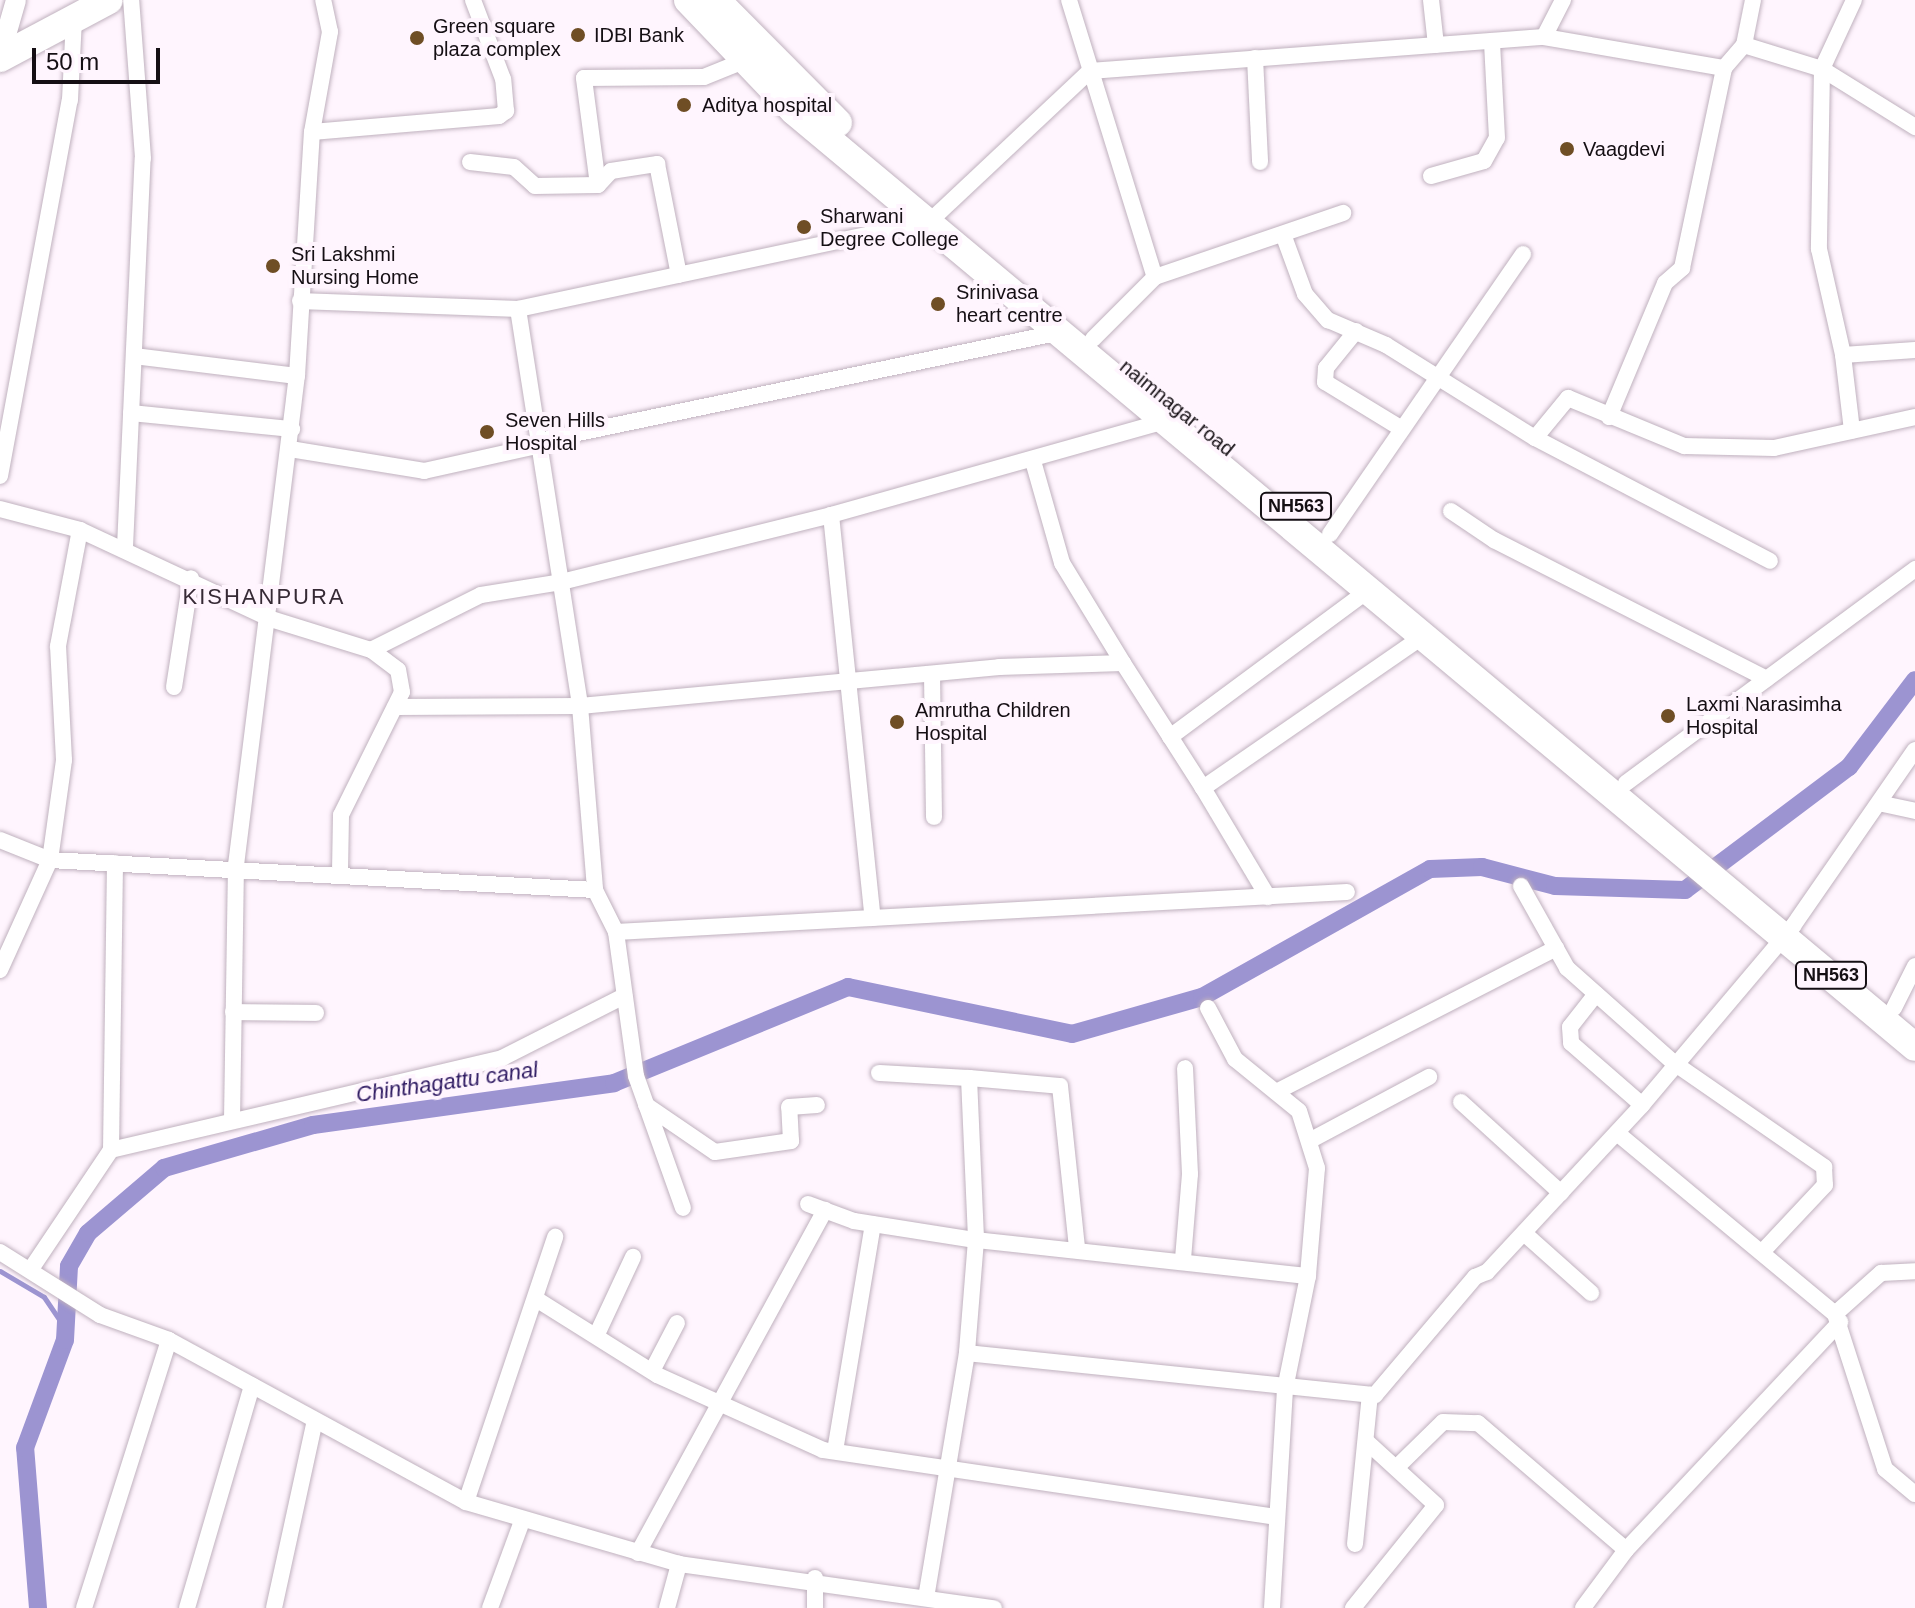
<!DOCTYPE html>
<style>
body{margin:0}
#map{position:relative;width:1915px;height:1608px;overflow:hidden;background:#fff5fe;font-family:Arial,sans-serif}
div>[style]{position:absolute}
[style*='--x']{left:calc(var(--x)*1px);top:calc(var(--y)*1px);width:calc(var(--w)*1px);rotate:calc(var(--a)*1deg)}
.stream>*{height:5px;margin:-2.5px;padding:0 2.5px;transform-origin:2.5px;border-radius:2.5px;background:#9c94d1}
.canal>*{height:18px;margin:-9px;padding:0 9px;transform-origin:9px;border-radius:9px;background:#9c94d1}
.roads{filter:drop-shadow(0 0 2px #c0b1be) drop-shadow(0 0 2px #c0b1be)}
.minor>*{height:16px;margin:-8px;padding:0 8px;transform-origin:8px;border-radius:8px;background:#fff}
.tertiary>*{height:20px;margin:-10px;padding:0 10px;transform-origin:10px;border-radius:10px;background:#fff}
.trunk>*{height:28px;margin:-14px;padding:0 14px;transform-origin:14px;border-radius:14px;background:#fff}
.dots>*{width:22px;height:22px;translate:-50% -50%;box-sizing:border-box;border:4px solid #fff5fe;border-radius:50%}
span{translate:-50% -50%;white-space:nowrap;text-align:center;line-height:1.15;-webkit-text-stroke:8px #fff5fe;paint-order:stroke}
.shield-label span{padding:2px 6px;background:#fff5fe;border:2px solid;border-radius:6px;-webkit-text-stroke-width:0}
.shield-label{font-size:18px;color:#150f14;font-weight:700}
.poi-label{font-size:20px;color:#150f14}
.left{translate:0 -50%;text-align:left}
.street-label{font-size:20px;color:#150f14}
.neighbourhood-label{font-size:22px;color:#362a35;letter-spacing:2px}
.water-label{font-size:22px;color:#2d1961;font-style:italic}
.scale{position:absolute;left:32px;top:48px;width:128px;height:36px;box-sizing:border-box;border:4px solid #150f14;border-top:0;padding-left:10px;font-size:24px;line-height:28px;white-space:nowrap;color:#150f14;-webkit-text-stroke:6px #fff5fe;paint-order:stroke}
</style>
<div id="map">
<div class="stream">
<div style="--x:0;--y:1271;--w:51;--a:30.6"></div>
<div style="--x:44;--y:1297;--w:37;--a:56"></div>
</div>
<div class="canal">
<div style="--x:38;--y:1608;--w:161;--a:-94.6"></div>
<div style="--x:25;--y:1448;--w:115;--a:-69.7"></div>
<div style="--x:65;--y:1340;--w:74;--a:-86.9"></div>
<div style="--x:69;--y:1266;--w:38;--a:-60"></div>
<div style="--x:88;--y:1233;--w:100;--a:-40.5"></div>
<div style="--x:164;--y:1168;--w:155;--a:-16.1"></div>
<div style="--x:313;--y:1125;--w:304;--a:-7.9"></div>
<div style="--x:614;--y:1083;--w:253;--a:-22.3"></div>
<div style="--x:848;--y:987;--w:229;--a:11.8"></div>
<div style="--x:1072;--y:1034;--w:135;--a:-15.9"></div>
<div style="--x:1202;--y:997;--w:261;--a:-29.3"></div>
<div style="--x:1430;--y:869;--w:52;--a:-2.2"></div>
<div style="--x:1482;--y:867;--w:75;--a:14.6"></div>
<div style="--x:1555;--y:886;--w:130;--a:1.8"></div>
<div style="--x:1685;--y:890;--w:205;--a:-36.9"></div>
<div style="--x:1849;--y:767;--w:109;--a:-52.8"></div>
</div>
<div class="roads">
<div class="minor">
<div style="--x:1069;--y:0;--w:290;--a:72.8"></div>
<div style="--x:1431;--y:0;--w:45;--a:83.7"></div>
<div style="--x:1854;--y:0;--w:76;--a:114.9"></div>
<div style="--x:1822;--y:69;--w:180;--a:91"></div>
<div style="--x:1819;--y:249;--w:109;--a:77.2"></div>
<div style="--x:1843;--y:355;--w:72;--a:-4"></div>
<div style="--x:1544;--y:37;--w:42;--a:-62.8"></div>
<div style="--x:1744;--y:45;--w:46;--a:-78.7"></div>
<div style="--x:1255;--y:58;--w:104;--a:87.2"></div>
<div style="--x:312;--y:132;--w:188;--a:-4.9"></div>
<div style="--x:499;--y:116;--w:9;--a:-36"></div>
<div style="--x:506;--y:111;--w:32;--a:-95"></div>
<div style="--x:503;--y:79;--w:85;--a:-110.8"></div>
<div style="--x:470;--y:162;--w:44;--a:6.5"></div>
<div style="--x:514;--y:167;--w:28;--a:42"></div>
<div style="--x:535;--y:186;--w:63;--a:-0.9"></div>
<div style="--x:598;--y:185;--w:19;--a:-47"></div>
<div style="--x:611;--y:171;--w:47;--a:-8.7"></div>
<div style="--x:657;--y:164;--w:113;--a:78.8"></div>
<div style="--x:1431;--y:176;--w:55;--a:-15.8"></div>
<div style="--x:1484;--y:161;--w:26;--a:-61"></div>
<div style="--x:1497;--y:138;--w:97;--a:-93"></div>
<div style="--x:598;--y:185;--w:108;--a:-97.5"></div>
<div style="--x:584;--y:78;--w:120;--a:-0.5"></div>
<div style="--x:704;--y:77;--w:40;--a:-22"></div>
<div style="--x:1283;--y:234;--w:64;--a:69.9"></div>
<div style="--x:1305;--y:294;--w:35;--a:49"></div>
<div style="--x:1328;--y:320;--w:63;--a:23.3"></div>
<div style="--x:1386;--y:345;--w:176;--a:32"></div>
<div style="--x:1535;--y:438;--w:265;--a:27.6"></div>
<div style="--x:300;--y:301;--w:218;--a:2.1"></div>
<div style="--x:518;--y:309;--w:402;--a:81.1"></div>
<div style="--x:580;--y:706;--w:185;--a:85.3"></div>
<div style="--x:518;--y:309;--w:420;--a:-12"></div>
<div style="--x:929;--y:222;--w:221;--a:-43.2"></div>
<div style="--x:1090;--y:71;--w:455;--a:-4.3"></div>
<div style="--x:1544;--y:37;--w:183;--a:9.8"></div>
<div style="--x:1356;--y:331;--w:48;--a:129"></div>
<div style="--x:1326;--y:368;--w:14;--a:94"></div>
<div style="--x:1325;--y:382;--w:90;--a:31.4"></div>
<div style="--x:1093;--y:339;--w:88;--a:-45"></div>
<div style="--x:1155;--y:277;--w:199;--a:-18.8"></div>
<div style="--x:1843;--y:355;--w:76;--a:83.2"></div>
<div style="--x:134;--y:356;--w:164;--a:7"></div>
<div style="--x:131;--y:413;--w:162;--a:5.7"></div>
<div style="--x:1609;--y:417;--w:145;--a:-67.3"></div>
<div style="--x:1665;--y:283;--w:23;--a:-41"></div>
<div style="--x:1682;--y:268;--w:204;--a:-78.1"></div>
<div style="--x:1724;--y:68;--w:30;--a:-49"></div>
<div style="--x:1744;--y:45;--w:82;--a:17.1"></div>
<div style="--x:1822;--y:69;--w:110;--a:31.9"></div>
<div style="--x:1535;--y:438;--w:52;--a:-50.5"></div>
<div style="--x:1568;--y:398;--w:126;--a:22.5"></div>
<div style="--x:1684;--y:446;--w:90;--a:1.3"></div>
<div style="--x:1774;--y:448;--w:144;--a:-12.4"></div>
<div style="--x:540;--y:441;--w:532;--a:-11.82"></div>
<div style="--x:290;--y:449;--w:136;--a:9.3"></div>
<div style="--x:424;--y:471;--w:120;--a:-12.5"></div>
<div style="--x:1033;--y:461;--w:106;--a:74.1"></div>
<div style="--x:1062;--y:563;--w:117;--a:58.6"></div>
<div style="--x:0;--y:476;--w:382;--a:-79.5"></div>
<div style="--x:70;--y:100;--w:82;--a:-87.2"></div>
<div style="--x:0;--y:509;--w:83;--a:14.7"></div>
<div style="--x:80;--y:530;--w:211;--a:25"></div>
<div style="--x:271;--y:619;--w:105;--a:17.2"></div>
<div style="--x:371;--y:650;--w:123;--a:-26.6"></div>
<div style="--x:481;--y:595;--w:81;--a:-9.2"></div>
<div style="--x:561;--y:582;--w:278;--a:-13.9"></div>
<div style="--x:831;--y:515;--w:350;--a:-15.7"></div>
<div style="--x:1451;--y:511;--w:52;--a:34"></div>
<div style="--x:1494;--y:540;--w:306;--a:27"></div>
<div style="--x:831;--y:515;--w:405;--a:84.1"></div>
<div style="--x:1330;--y:534;--w:340;--a:-55.4"></div>
<div style="--x:125;--y:547;--w:389;--a:-87.4"></div>
<div style="--x:143;--y:158;--w:158;--a:-94.3"></div>
<div style="--x:932;--y:674;--w:143;--a:89.2"></div>
<div style="--x:174;--y:687;--w:110;--a:-81.1"></div>
<div style="--x:395;--y:707;--w:185;--a:-0.3"></div>
<div style="--x:580;--y:706;--w:421;--a:-5.3"></div>
<div style="--x:999;--y:667;--w:124;--a:-1.8"></div>
<div style="--x:1123;--y:663;--w:148;--a:57.4"></div>
<div style="--x:1170;--y:737;--w:250;--a:-36.5"></div>
<div style="--x:1626;--y:783;--w:360;--a:-36.5"></div>
<div style="--x:1883;--y:804;--w:33;--a:12"></div>
<div style="--x:0;--y:840;--w:54;--a:21.8"></div>
<div style="--x:50;--y:860;--w:546;--a:3.15"></div>
<div style="--x:595;--y:890;--w:47;--a:63.4"></div>
<div style="--x:616;--y:932;--w:732;--a:-3.13"></div>
<div style="--x:340;--y:872;--w:57;--a:-89"></div>
<div style="--x:341;--y:815;--w:137;--a:-63.6"></div>
<div style="--x:402;--y:692;--w:22;--a:-100"></div>
<div style="--x:398;--y:670;--w:34;--a:-143"></div>
<div style="--x:1521;--y:886;--w:94;--a:60.7"></div>
<div style="--x:1567;--y:968;--w:143;--a:41.6"></div>
<div style="--x:1674;--y:1063;--w:183;--a:34.7"></div>
<div style="--x:1824;--y:1167;--w:18;--a:87"></div>
<div style="--x:1825;--y:1185;--w:89;--a:133.2"></div>
<div style="--x:1268;--y:897;--w:127;--a:-120.8"></div>
<div style="--x:1203;--y:788;--w:271;--a:-34.6"></div>
<div style="--x:616;--y:932;--w:145;--a:82.1"></div>
<div style="--x:636;--y:1076;--w:140;--a:70.4"></div>
<div style="--x:0;--y:970;--w:121;--a:-65.6"></div>
<div style="--x:50;--y:860;--w:101;--a:-82"></div>
<div style="--x:64;--y:760;--w:114;--a:-93"></div>
<div style="--x:58;--y:646;--w:118;--a:-79.3"></div>
<div style="--x:1596;--y:994;--w:42;--a:128.2"></div>
<div style="--x:1570;--y:1027;--w:16;--a:86"></div>
<div style="--x:1571;--y:1043;--w:94;--a:41.1"></div>
<div style="--x:1208;--y:1008;--w:58;--a:62.1"></div>
<div style="--x:1235;--y:1059;--w:82;--a:39.1"></div>
<div style="--x:1299;--y:1111;--w:60;--a:72.5"></div>
<div style="--x:1317;--y:1168;--w:108;--a:94.8"></div>
<div style="--x:1308;--y:1276;--w:115;--a:101.5"></div>
<div style="--x:1285;--y:1389;--w:219;--a:93.4"></div>
<div style="--x:1894;--y:1008;--w:47;--a:-63.4"></div>
<div style="--x:233;--y:1012;--w:83;--a:0.7"></div>
<div style="--x:879;--y:1073;--w:90;--a:3.2"></div>
<div style="--x:969;--y:1078;--w:162;--a:87.5"></div>
<div style="--x:976;--y:1240;--w:113;--a:94.6"></div>
<div style="--x:967;--y:1353;--w:247;--a:99.5"></div>
<div style="--x:969;--y:1078;--w:91;--a:5"></div>
<div style="--x:1060;--y:1086;--w:164;--a:84"></div>
<div style="--x:1276;--y:1092;--w:315;--a:-27.2"></div>
<div style="--x:1461;--y:1102;--w:135;--a:42.3"></div>
<div style="--x:646;--y:1105;--w:83;--a:34.3"></div>
<div style="--x:715;--y:1152;--w:77;--a:-8.2"></div>
<div style="--x:791;--y:1141;--w:34;--a:-93"></div>
<div style="--x:789;--y:1107;--w:28;--a:-4"></div>
<div style="--x:232;--y:1120;--w:255;--a:-89.1"></div>
<div style="--x:236;--y:865;--w:493;--a:-82.9"></div>
<div style="--x:297;--y:376;--w:244;--a:-86.5"></div>
<div style="--x:312;--y:132;--w:102;--a:-79.8"></div>
<div style="--x:330;--y:32;--w:33;--a:-102"></div>
<div style="--x:1617;--y:1133;--w:283;--a:39.7"></div>
<div style="--x:1835;--y:1314;--w:163;--a:72.1"></div>
<div style="--x:1885;--y:1469;--w:39;--a:40"></div>
<div style="--x:1311;--y:1140;--w:134;--a:-28.1"></div>
<div style="--x:111;--y:1150;--w:402;--a:-13.2"></div>
<div style="--x:502;--y:1058;--w:137;--a:-26.9"></div>
<div style="--x:808;--y:1204;--w:49;--a:20.3"></div>
<div style="--x:854;--y:1221;--w:123;--a:8.9"></div>
<div style="--x:976;--y:1240;--w:334;--a:6.2"></div>
<div style="--x:1524;--y:1233;--w:90;--a:41.8"></div>
<div style="--x:0;--y:1252;--w:118;--a:32.2"></div>
<div style="--x:100;--y:1315;--w:73;--a:19.9"></div>
<div style="--x:169;--y:1340;--w:338;--a:28.6"></div>
<div style="--x:466;--y:1502;--w:222;--a:16.2"></div>
<div style="--x:679;--y:1564;--w:318;--a:8"></div>
<div style="--x:1183;--y:1259;--w:85;--a:-85.3"></div>
<div style="--x:1190;--y:1174;--w:106;--a:-92.7"></div>
<div style="--x:31;--y:1269;--w:143;--a:-56.1"></div>
<div style="--x:111;--y:1150;--w:287;--a:-89.2"></div>
<div style="--x:536;--y:1299;--w:143;--a:32.1"></div>
<div style="--x:657;--y:1375;--w:182;--a:24.3"></div>
<div style="--x:823;--y:1450;--w:458;--a:8.4"></div>
<div style="--x:1835;--y:1314;--w:62;--a:-41.7"></div>
<div style="--x:1881;--y:1273;--w:34;--a:-3"></div>
<div style="--x:598;--y:1332;--w:83;--a:-65"></div>
<div style="--x:967;--y:1353;--w:410;--a:5.9"></div>
<div style="--x:1375;--y:1395;--w:155;--a:-49.7"></div>
<div style="--x:1475;--y:1277;--w:13;--a:-23"></div>
<div style="--x:1487;--y:1272;--w:228;--a:-47.1"></div>
<div style="--x:1642;--y:1105;--w:234;--a:-49.8"></div>
<div style="--x:1793;--y:926;--w:214;--a:-55.3"></div>
<div style="--x:652;--y:1371;--w:54;--a:-62.5"></div>
<div style="--x:835;--y:1451;--w:230;--a:-80.5"></div>
<div style="--x:1397;--y:1467;--w:64;--a:-44.4"></div>
<div style="--x:1443;--y:1422;--w:35;--a:2"></div>
<div style="--x:1478;--y:1423;--w:195;--a:40.6"></div>
<div style="--x:1626;--y:1550;--w:72;--a:126.6"></div>
<div style="--x:466;--y:1502;--w:280;--a:-71.4"></div>
<div style="--x:1355;--y:1544;--w:150;--a:-84.3"></div>
<div style="--x:1626;--y:1550;--w:313;--a:-46.8"></div>
<div style="--x:638;--y:1553;--w:391;--a:-61.4"></div>
<div style="--x:84;--y:1608;--w:281;--a:-72.4"></div>
<div style="--x:187;--y:1608;--w:232;--a:-73.7"></div>
<div style="--x:274;--y:1608;--w:192;--a:-77.7"></div>
<div style="--x:490;--y:1608;--w:93;--a:-69.8"></div>
<div style="--x:667;--y:1608;--w:46;--a:-74.7"></div>
<div style="--x:815;--y:1608;--w:30;--a:-90"></div>
<div style="--x:1353;--y:1608;--w:132;--a:-51.1"></div>
<div style="--x:1436;--y:1505;--w:95;--a:-137.6"></div>
</div>
<div class="tertiary">
<div style="--x:6;--y:35;--w:36;--a:-74"></div>
</div>
<div class="trunk">
<div style="--x:688;--y:0;--w:153;--a:46.3"></div>
<div style="--x:794;--y:111;--w:1460;--a:39.86"></div>
<div style="--x:716;--y:0;--w:173;--a:45.2"></div>
<div style="--x:0;--y:58;--w:123;--a:-28"></div>
</div>
</div>
<div class="dots">
<div style="left:578px;top:35px;background:#6f4e25"></div>
<div style="left:417px;top:38px;background:#6f4e25"></div>
<div style="left:684px;top:105px;background:#6f4e25"></div>
<div style="left:1567px;top:149px;background:#6f4e25"></div>
<div style="left:804px;top:227px;background:#6f4e25"></div>
<div style="left:273px;top:266px;background:#6f4e25"></div>
<div style="left:938px;top:304px;background:#6f4e25"></div>
<div style="left:487px;top:432px;background:#6f4e25"></div>
<div style="left:1668px;top:716px;background:#6f4e25"></div>
<div style="left:897px;top:722px;background:#6f4e25"></div>
</div>
<div class="shield-label">
<span style="left:1296px;top:506px">NH563</span>
<span style="left:1831px;top:975px">NH563</span>
</div>
<div class="poi-label">
<span class="left" style="left:433px;top:38px">Green square<br>plaza complex</span>
<span class="left" style="left:594px;top:35px">IDBI Bank</span>
<span class="left" style="left:702px;top:105px">Aditya hospital</span>
<span class="left" style="left:1583px;top:149px">Vaagdevi</span>
<span class="left" style="left:820px;top:228px">Sharwani<br>Degree College</span>
<span class="left" style="left:291px;top:266px">Sri Lakshmi<br>Nursing Home</span>
<span class="left" style="left:956px;top:304px">Srinivasa<br>heart centre</span>
<span class="left" style="left:505px;top:432px">Seven Hills<br>Hospital</span>
<span class="left" style="left:1686px;top:716px">Laxmi Narasimha<br>Hospital</span>
<span class="left" style="left:915px;top:722px">Amrutha Children<br>Hospital</span>
</div>
<div class="street-label">
<span style="left:1177px;top:408px;rotate:39deg">naimnagar road</span>
</div>
<div class="neighbourhood-label">
<span style="left:264px;top:597px">KISHANPURA</span>
</div>
<div class="water-label">
<span style="left:447px;top:1082px;rotate:-8deg">Chinthagattu canal</span>
</div>
<div class="scale">50 m</div>
</div>
